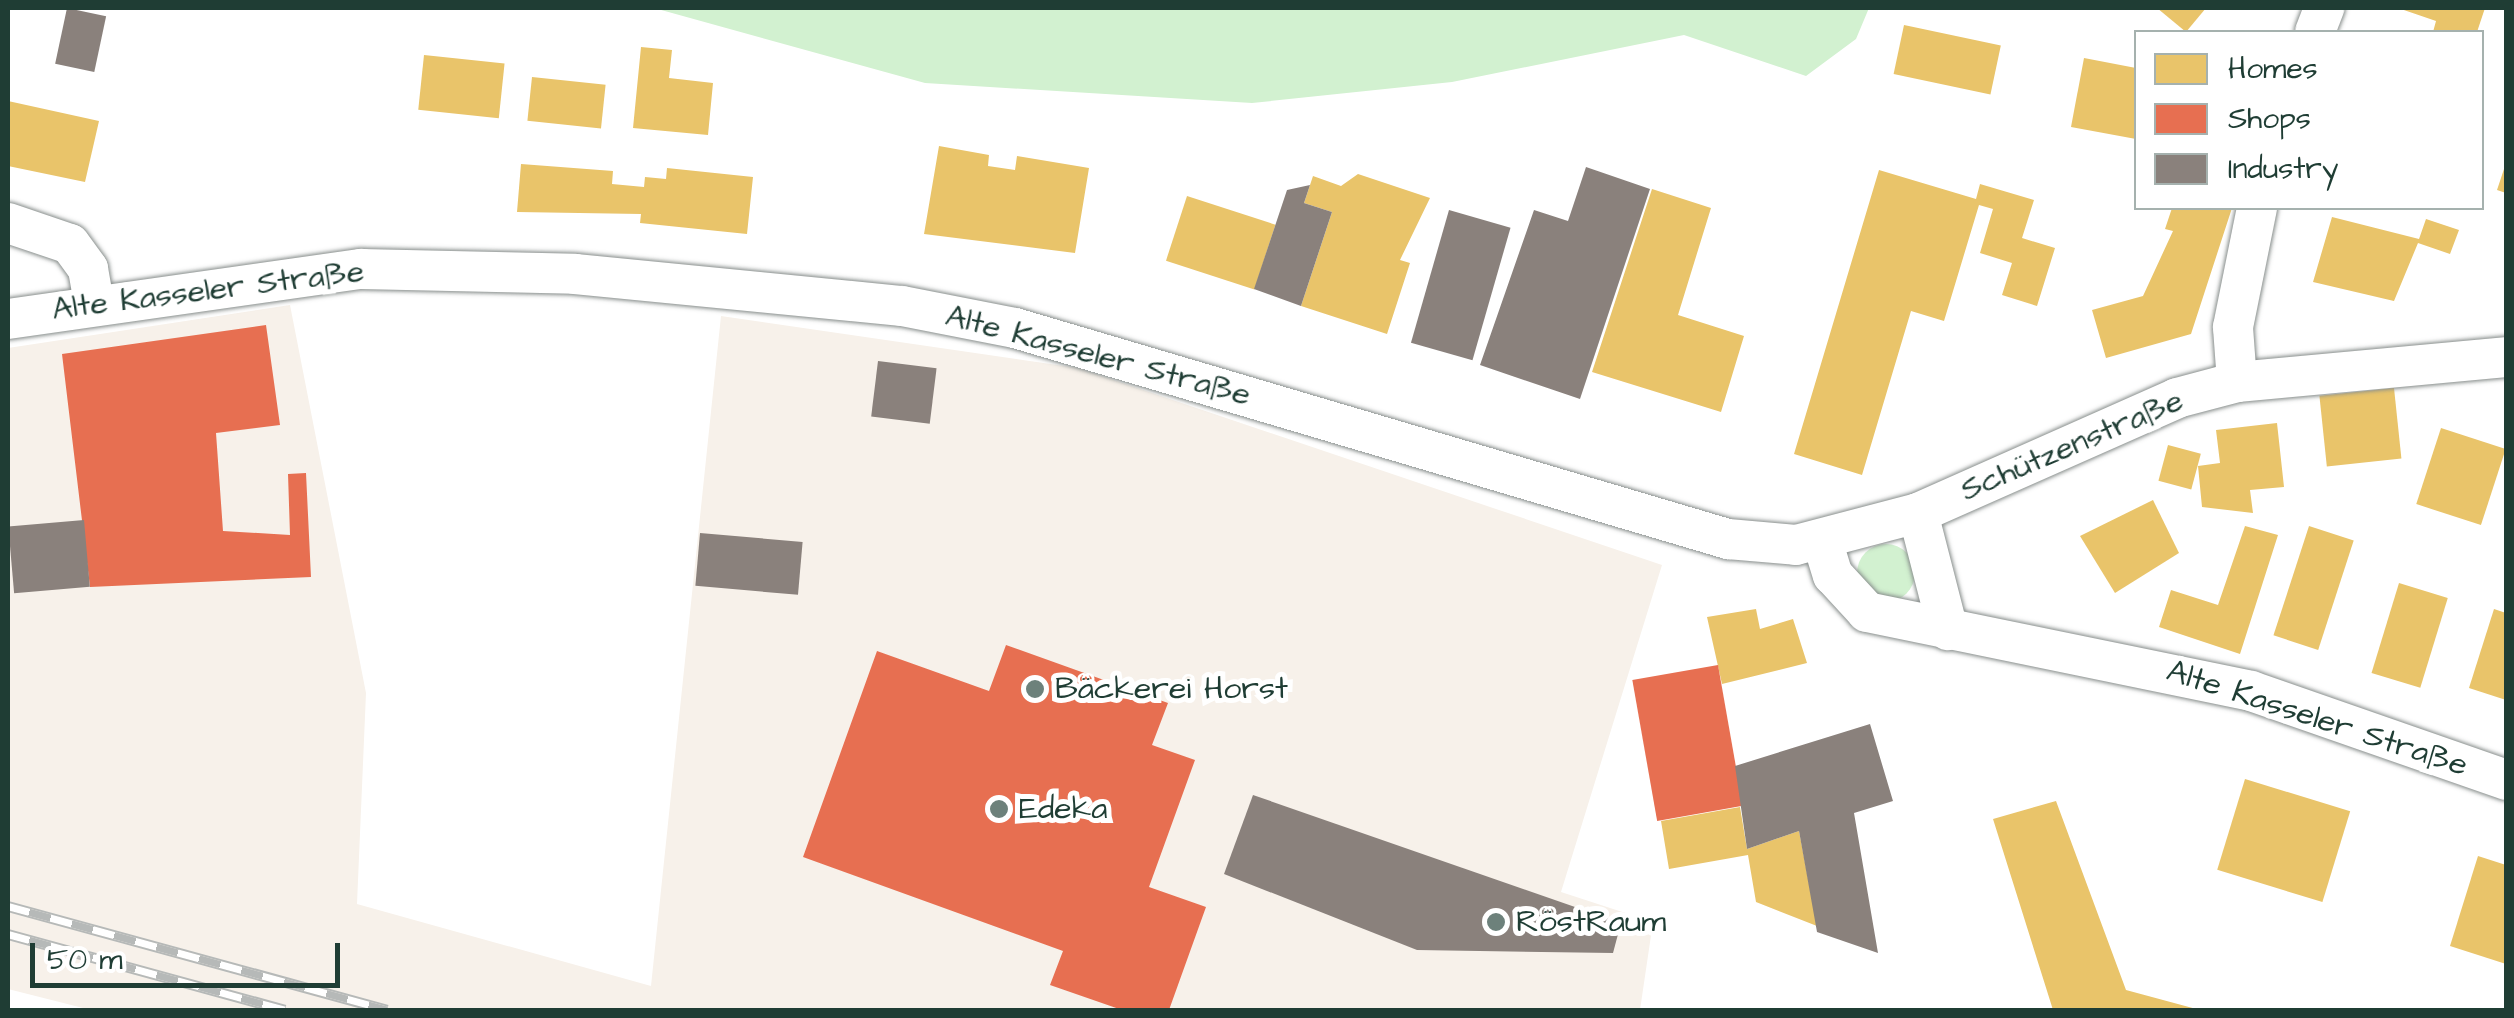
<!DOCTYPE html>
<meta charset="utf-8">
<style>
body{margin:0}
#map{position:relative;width:2514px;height:1018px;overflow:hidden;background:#fff;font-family:"Architects Daughter",sans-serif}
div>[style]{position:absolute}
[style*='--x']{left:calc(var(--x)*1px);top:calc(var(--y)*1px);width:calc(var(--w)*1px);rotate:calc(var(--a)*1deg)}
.built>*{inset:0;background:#f7f1ea}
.green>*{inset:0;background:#d2f1d0}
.round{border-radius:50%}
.homes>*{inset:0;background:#e9c46a;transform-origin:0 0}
.shops>*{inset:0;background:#e76f51;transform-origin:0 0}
.industry>*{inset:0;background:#8a817c;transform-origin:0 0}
.roads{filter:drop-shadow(0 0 2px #898f8d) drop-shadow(0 0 2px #898f8d)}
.minor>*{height:40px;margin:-20px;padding:0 20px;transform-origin:20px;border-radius:20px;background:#fff}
.rail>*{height:11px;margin-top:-5.5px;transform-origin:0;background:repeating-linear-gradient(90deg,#fff 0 22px,#b6b9b8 0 44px);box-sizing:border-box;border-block:2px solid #b6b9b8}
.dots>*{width:28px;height:28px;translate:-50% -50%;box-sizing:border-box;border:5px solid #fff;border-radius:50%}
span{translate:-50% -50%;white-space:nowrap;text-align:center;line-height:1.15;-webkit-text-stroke:10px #fff;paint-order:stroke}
.street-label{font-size:32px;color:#1f3d34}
.poi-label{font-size:32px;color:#1f3d34}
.left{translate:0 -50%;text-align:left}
.frame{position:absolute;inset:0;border:10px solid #1f3d34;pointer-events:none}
.legend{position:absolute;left:2134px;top:30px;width:350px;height:180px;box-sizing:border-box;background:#fff;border:2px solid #a5b1ae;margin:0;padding:12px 18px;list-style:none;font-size:30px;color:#1f3d34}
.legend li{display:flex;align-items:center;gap:20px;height:50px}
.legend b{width:50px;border:2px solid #a5b1ae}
.scale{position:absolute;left:30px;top:943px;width:310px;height:45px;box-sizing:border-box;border:5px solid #1f3d34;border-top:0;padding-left:12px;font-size:30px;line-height:35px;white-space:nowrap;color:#1f3d34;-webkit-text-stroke:8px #fff;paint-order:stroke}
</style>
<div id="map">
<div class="built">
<div style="clip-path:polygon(290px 305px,366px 693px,357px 904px,651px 986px,721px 316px,1078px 368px,1662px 565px,1561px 892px,1653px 922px,1640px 1010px,91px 1010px,8px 989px,8px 348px)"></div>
</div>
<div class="green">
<div style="clip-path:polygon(654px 8px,1869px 8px,1856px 39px,1806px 76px,1684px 35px,1452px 82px,1252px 103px,925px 83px)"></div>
<div class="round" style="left:1857px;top:544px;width:58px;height:58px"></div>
</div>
<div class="homes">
<div style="clip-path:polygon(2157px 8px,2206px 8px,2186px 32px)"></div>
<div style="clip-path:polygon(2398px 8px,2485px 8px,2477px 32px,2433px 32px,2436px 21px)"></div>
<div style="left:1904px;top:25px;width:99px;height:50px;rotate:12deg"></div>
<div style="clip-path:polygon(641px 47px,672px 50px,669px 78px,713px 83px,708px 135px,633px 128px)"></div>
<div style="left:424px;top:55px;width:81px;height:55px;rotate:6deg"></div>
<div style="clip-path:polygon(2084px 58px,2136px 68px,2136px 139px,2071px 127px)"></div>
<div style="left:532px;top:77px;width:74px;height:44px;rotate:6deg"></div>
<div style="clip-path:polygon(8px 101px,99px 121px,85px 182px,8px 166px)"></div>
<div style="clip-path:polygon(939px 146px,989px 155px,988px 166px,1015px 170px,1017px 156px,1089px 168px,1075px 253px,924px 234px)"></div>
<div style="clip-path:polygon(2506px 163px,2506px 193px,2497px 190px)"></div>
<div style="clip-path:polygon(521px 164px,613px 171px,612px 184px,644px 187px,645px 177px,666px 179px,667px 168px,753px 177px,747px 234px,640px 223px,641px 214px,517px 212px)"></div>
<div style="clip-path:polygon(1879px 170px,1976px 199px,1980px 184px,2034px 200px,2022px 238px,2055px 248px,2037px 306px,2002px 295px,2012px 263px,1980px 253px,1993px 209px,1979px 205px,1944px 321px,1911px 311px,1862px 475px,1794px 454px)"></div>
<div style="clip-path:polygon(1358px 174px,1430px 198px,1400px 260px,1410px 263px,1387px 334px,1301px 306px,1332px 212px,1304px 203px,1313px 176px,1341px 186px)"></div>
<div style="clip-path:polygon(1652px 189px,1711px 208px,1678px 315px,1744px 336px,1721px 412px,1592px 372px)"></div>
<div style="left:1187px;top:196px;width:93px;height:68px;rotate:18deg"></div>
<div style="clip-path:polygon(2172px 208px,2232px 208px,2191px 334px,2106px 358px,2092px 310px,2143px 296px,2173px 231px,2165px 229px)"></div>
<div style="clip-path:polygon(2332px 217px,2419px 239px,2426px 219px,2459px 230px,2450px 254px,2418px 243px,2394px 301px,2313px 282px)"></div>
<div style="left:2394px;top:388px;width:71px;height:75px;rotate:84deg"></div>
<div style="clip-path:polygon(2277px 423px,2284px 487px,2250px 490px,2253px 513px,2202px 507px,2198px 466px,2220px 463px,2216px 430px)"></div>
<div style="left:2441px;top:428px;width:68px;height:80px;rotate:18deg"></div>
<div style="left:2168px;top:445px;width:34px;height:37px;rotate:15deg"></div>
<div style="clip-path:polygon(2153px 500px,2179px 553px,2115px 593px,2080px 536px)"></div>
<div style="clip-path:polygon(2245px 526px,2278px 535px,2240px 654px,2159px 627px,2171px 590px,2218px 605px)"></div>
<div style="left:2309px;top:526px;width:47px;height:115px;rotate:18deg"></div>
<div style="left:2399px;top:583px;width:51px;height:94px;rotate:17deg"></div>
<div style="clip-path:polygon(1756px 609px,1760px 629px,1793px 619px,1807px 663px,1722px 684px,1707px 617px)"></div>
<div style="clip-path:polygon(2494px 609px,2506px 613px,2506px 700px,2469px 688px)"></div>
<div style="left:2245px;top:779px;width:110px;height:95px;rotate:17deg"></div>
<div style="clip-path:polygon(2056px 801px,2126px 990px,2200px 1010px,2053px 1010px,1993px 819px)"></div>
<div style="clip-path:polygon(1740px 807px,1747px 849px,1799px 831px,1817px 926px,1756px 902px,1748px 855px,1669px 869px,1661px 821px)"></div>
<div style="clip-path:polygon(2478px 856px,2506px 865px,2506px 964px,2450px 946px)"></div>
</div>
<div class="shops">
<div style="clip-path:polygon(266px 325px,280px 425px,216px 433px,223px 531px,290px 535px,288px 474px,306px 473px,311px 577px,90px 587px,62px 354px)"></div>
<div style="clip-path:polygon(1006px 645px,1168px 703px,1152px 745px,1195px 760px,1149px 887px,1206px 907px,1169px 1010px,1122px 1010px,1050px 985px,1063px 951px,803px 857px,877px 651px,989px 691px)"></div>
<div style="left:1718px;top:665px;width:143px;height:87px;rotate:80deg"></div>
</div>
<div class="industry">
<div style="left:67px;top:8px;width:40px;height:57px;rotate:12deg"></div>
<div style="clip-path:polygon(1586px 167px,1650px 189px,1580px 399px,1480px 365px,1534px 210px,1568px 221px)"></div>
<div style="clip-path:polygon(1310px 185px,1304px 203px,1332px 212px,1301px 306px,1254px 289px,1287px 190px)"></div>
<div style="left:1449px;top:210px;width:64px;height:138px;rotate:16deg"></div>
<div style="left:878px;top:361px;width:59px;height:56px;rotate:7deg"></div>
<div style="left:84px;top:520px;width:67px;height:76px;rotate:85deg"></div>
<div style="left:700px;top:533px;width:103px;height:53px;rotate:5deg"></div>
<div style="clip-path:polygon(1870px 724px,1893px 801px,1854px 813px,1878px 953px,1817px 932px,1799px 831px,1747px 849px,1735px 766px)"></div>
<div style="clip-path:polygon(1253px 795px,1621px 923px,1613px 953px,1417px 950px,1224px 874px)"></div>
</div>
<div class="roads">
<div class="minor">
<div style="--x:2315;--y:32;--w:26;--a:-69"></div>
<div style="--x:8;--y:223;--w:65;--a:18.7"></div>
<div style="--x:70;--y:244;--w:31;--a:54"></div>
<div style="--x:88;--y:269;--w:35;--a:80"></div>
<div style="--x:8;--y:319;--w:357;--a:-8.1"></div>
<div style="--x:361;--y:269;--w:214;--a:1.3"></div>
<div style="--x:575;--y:274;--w:329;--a:5.6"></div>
<div style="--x:902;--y:306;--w:115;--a:11"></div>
<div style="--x:1015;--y:328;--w:744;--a:16.49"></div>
<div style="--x:1728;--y:539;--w:68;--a:5"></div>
<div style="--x:1796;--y:545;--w:126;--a:-14.7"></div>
<div style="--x:1918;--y:513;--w:283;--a:-23.9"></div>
<div style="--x:2177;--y:398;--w:62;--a:-14.9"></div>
<div style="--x:2237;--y:382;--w:270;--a:-5.3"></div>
<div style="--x:2237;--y:382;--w:55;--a:-94.2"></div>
<div style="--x:2233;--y:327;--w:121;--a:-78.6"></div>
<div style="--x:1918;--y:513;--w:121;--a:75.6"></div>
<div style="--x:1822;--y:540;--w:37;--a:73"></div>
<div style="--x:1833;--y:575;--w:50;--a:47.4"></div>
<div style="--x:1867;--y:612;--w:392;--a:11.6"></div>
<div style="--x:2251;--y:691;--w:270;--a:19.2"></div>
</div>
</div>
<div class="rail">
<div style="--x:8;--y:906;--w:393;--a:15.3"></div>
<div style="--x:8;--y:934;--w:287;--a:15.3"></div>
</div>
<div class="dots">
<div style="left:1035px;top:689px;background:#6d817b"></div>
<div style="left:999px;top:809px;background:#6d817b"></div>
<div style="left:1496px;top:922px;background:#6d817b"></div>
</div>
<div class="street-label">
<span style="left:208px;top:291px;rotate:-7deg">Alte Kasseler Straße</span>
<span style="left:1098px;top:356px;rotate:15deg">Alte Kasseler Straße</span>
<span style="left:2072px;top:446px;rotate:-23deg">Schützenstraße</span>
<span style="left:2317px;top:719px;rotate:18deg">Alte Kasseler Straße</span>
</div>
<div class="poi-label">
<span class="left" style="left:1055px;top:689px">Bäckerei Horst</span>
<span class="left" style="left:1019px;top:809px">Edeka</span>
<span class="left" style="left:1516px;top:922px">RöstRaum</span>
</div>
<div class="frame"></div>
<ul class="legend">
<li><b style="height:28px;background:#e9c46a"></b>Homes</li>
<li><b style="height:28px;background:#e76f51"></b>Shops</li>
<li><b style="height:28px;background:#8a817c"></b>Industry</li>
</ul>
<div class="scale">50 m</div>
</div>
